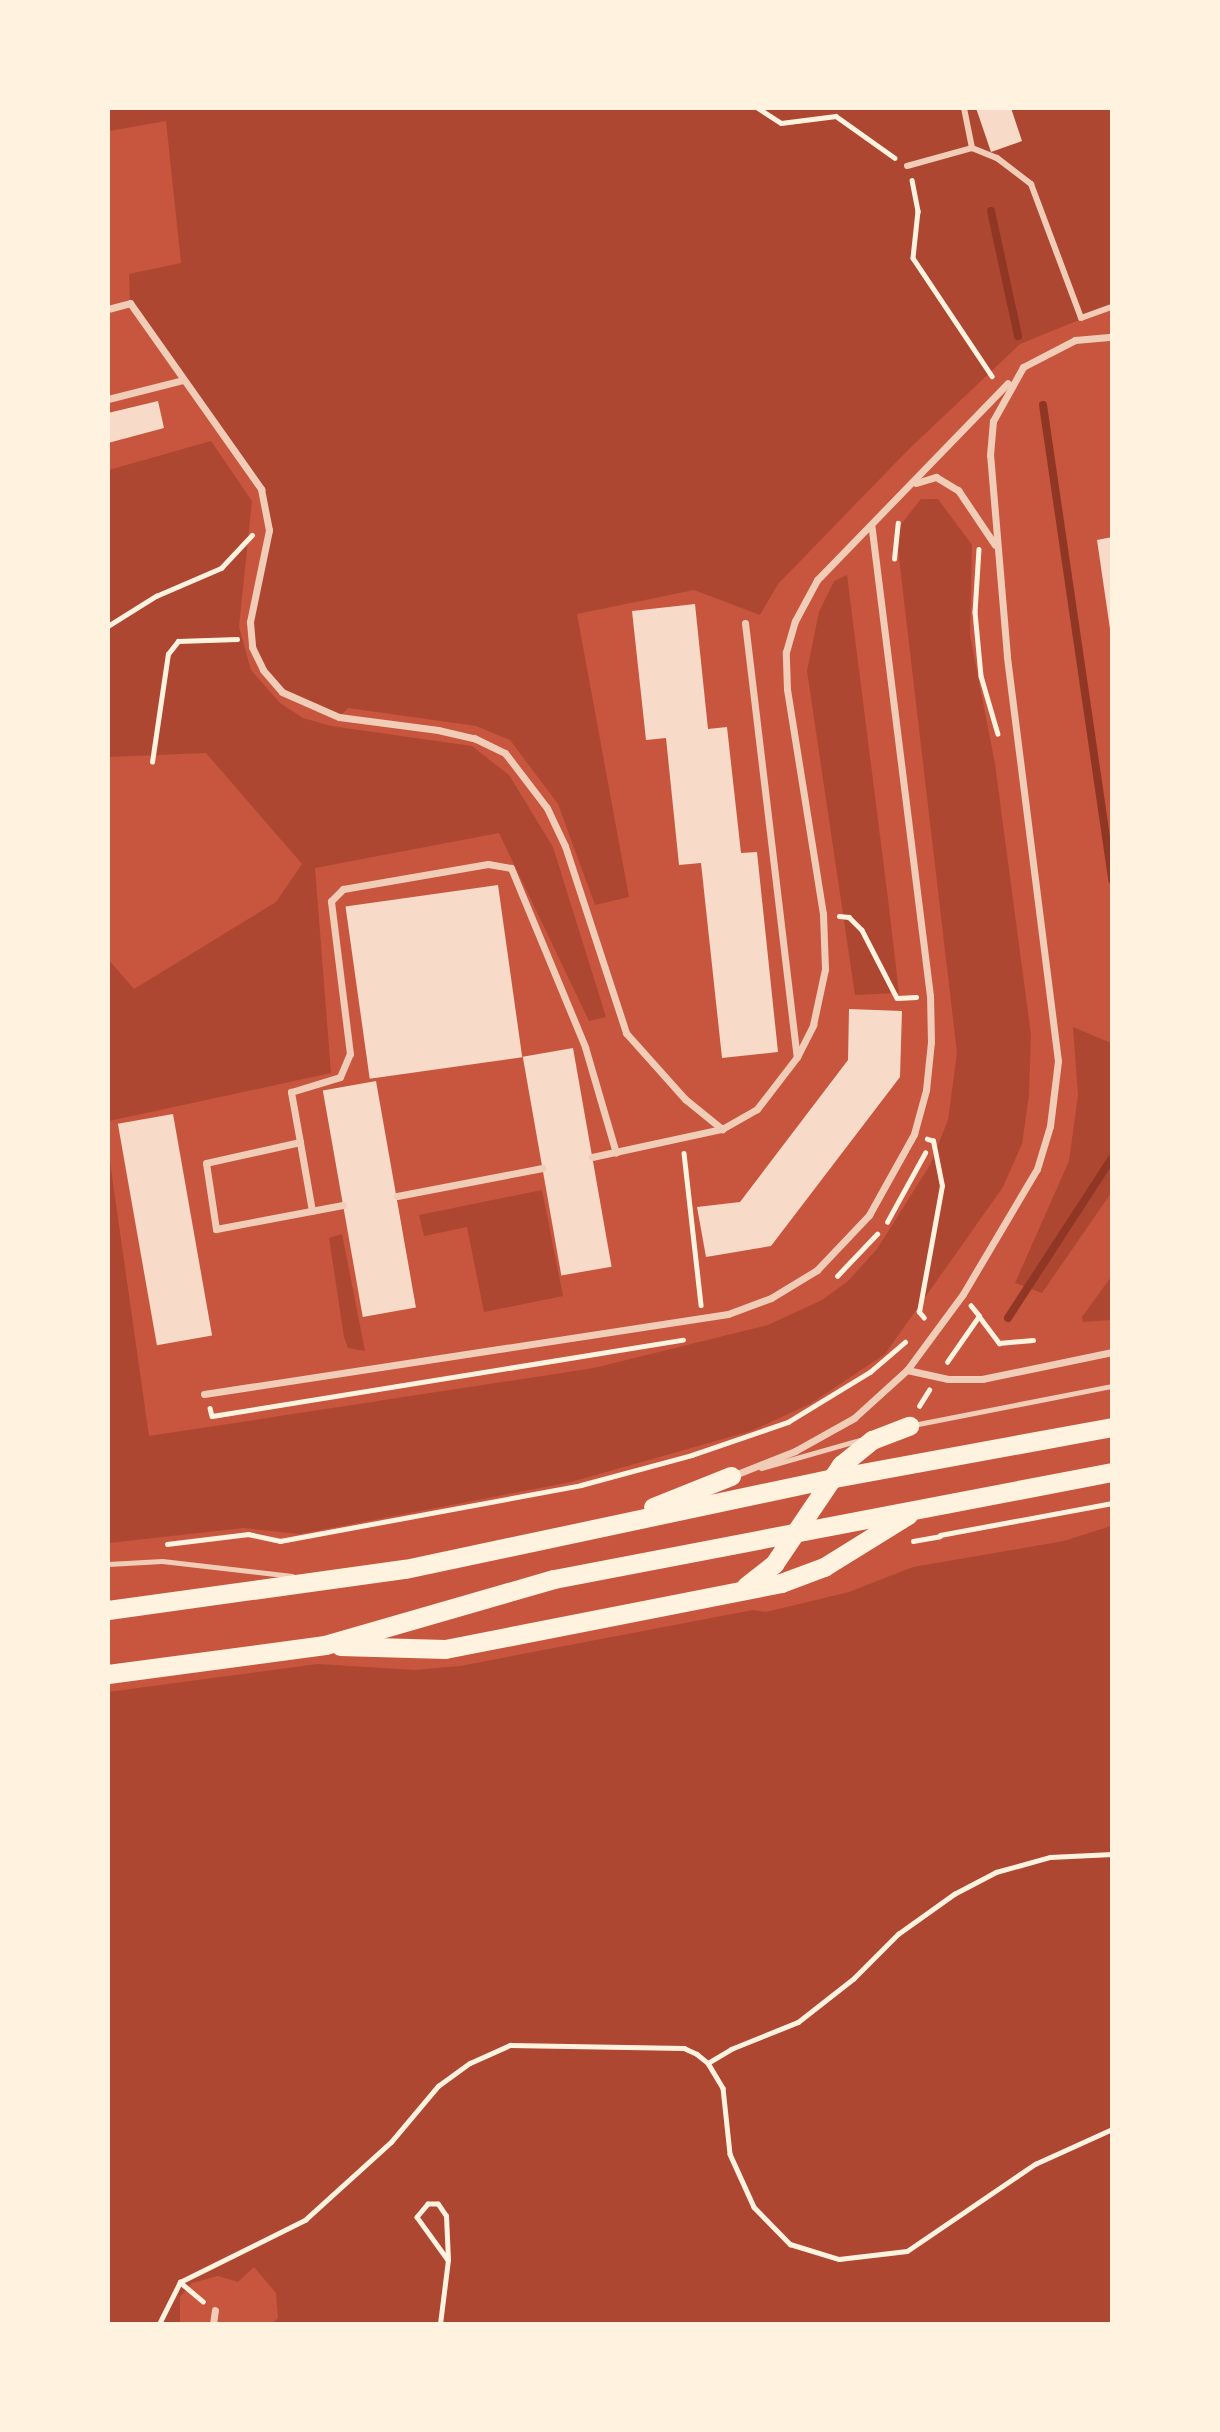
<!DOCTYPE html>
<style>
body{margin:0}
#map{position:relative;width:1220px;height:2432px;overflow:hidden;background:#c8553d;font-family:Arial,sans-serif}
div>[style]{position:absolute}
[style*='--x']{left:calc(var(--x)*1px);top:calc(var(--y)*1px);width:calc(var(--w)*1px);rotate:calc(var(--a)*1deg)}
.green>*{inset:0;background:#ae4732}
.stream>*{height:8px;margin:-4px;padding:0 4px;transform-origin:4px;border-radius:4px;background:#8f3625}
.building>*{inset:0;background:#f7dbc8;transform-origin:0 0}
.path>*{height:4.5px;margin:-2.25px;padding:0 2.25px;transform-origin:2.25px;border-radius:2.25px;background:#fff3e0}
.service>*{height:5px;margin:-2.5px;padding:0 2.5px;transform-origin:2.5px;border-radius:2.5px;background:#f1ccb7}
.pedestrian>*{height:6px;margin:-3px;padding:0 3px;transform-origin:3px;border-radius:3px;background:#f1ccb7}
.minor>*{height:7px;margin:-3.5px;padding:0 3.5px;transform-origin:3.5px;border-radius:3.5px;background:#f1ccb7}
.trunk>*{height:19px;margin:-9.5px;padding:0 9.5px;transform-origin:9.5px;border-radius:9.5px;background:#fff3e0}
span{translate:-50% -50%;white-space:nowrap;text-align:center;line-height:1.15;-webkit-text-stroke:5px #fff3e0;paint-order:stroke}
.frame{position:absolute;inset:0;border:110px solid #fff3e0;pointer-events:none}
</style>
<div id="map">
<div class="green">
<div style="clip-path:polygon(109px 108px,1111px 109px,1111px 307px,1020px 344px,909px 449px,778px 584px,760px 615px,694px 590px,577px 614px,629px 897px,595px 905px,558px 804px,510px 740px,476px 726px,348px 708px,339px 717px,282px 692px,263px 670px,252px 647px,250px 622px,269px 530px,261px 490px,130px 303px,129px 274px,181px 263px,166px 121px,109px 131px)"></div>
<div style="clip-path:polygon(211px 441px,252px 501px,239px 627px,251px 670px,280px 703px,303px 718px,331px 726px,472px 746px,509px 775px,553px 847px,606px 1017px,589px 1021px,499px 833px,315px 868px,331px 1073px,109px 1121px,108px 959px,134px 989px,276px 902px,302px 864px,206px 753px,109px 757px,109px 470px)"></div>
<div style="clip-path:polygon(921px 499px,938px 499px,972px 545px,970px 635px,995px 764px,1031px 1035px,1029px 1095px,1022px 1144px,1003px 1187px,885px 1354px,810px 1404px,751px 1431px,571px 1482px,300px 1534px,243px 1528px,109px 1543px,108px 1148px,149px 1436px,594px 1368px,768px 1325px,822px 1300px,848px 1281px,877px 1249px,930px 1165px,948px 1120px,957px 1053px,897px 541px,899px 527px)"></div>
<div style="clip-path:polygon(847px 575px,888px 899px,899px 993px,855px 995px,807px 671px,819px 612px,834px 581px)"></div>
<div style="clip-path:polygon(1073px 1027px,1111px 1043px,1111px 1193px,1042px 1293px,1015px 1283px,1069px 1161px,1078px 1095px)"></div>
<div style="clip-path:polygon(542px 1190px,563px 1296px,484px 1312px,467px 1227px,424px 1236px,419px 1215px)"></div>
<div style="clip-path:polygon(342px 1234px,365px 1351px,348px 1348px,344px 1337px,329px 1238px)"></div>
<div style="clip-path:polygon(1111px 1277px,1111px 1320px,1083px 1322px,1082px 1317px)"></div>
<div style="clip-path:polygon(1111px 1526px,1111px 2323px,273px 2323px,278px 2318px,276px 2293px,254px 2267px,238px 2282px,218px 2276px,192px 2283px,180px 2297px,180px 2323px,109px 2323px,108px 1692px,318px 1664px,415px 1670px,460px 1666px,753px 1610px,766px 1612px,849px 1592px,913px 1567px,1064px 1541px)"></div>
</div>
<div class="stream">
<div style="--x:991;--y:211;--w:128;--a:77.8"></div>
<div style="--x:1043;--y:405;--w:480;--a:81.7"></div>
<div style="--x:1008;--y:1318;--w:191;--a:-57"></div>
</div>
<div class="building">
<div style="clip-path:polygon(976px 108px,1011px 108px,1022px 141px,991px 152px)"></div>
<div style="clip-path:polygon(158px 401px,164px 428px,108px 443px,108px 413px)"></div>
<div style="clip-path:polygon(1112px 537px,1112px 629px,1110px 629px,1097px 540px)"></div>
<div style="clip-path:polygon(695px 604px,708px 729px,727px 727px,741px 853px,757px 852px,778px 1052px,722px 1058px,701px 863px,679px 865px,666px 738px,646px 740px,632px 611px)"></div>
<div style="left:498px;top:885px;width:174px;height:154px;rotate:82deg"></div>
<div style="clip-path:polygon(849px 1009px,902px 1011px,900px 1077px,771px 1246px,706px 1257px,697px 1207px,740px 1202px,848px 1060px)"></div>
<div style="left:573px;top:1048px;width:222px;height:51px;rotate:80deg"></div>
<div style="left:376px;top:1081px;width:230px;height:54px;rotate:80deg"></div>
<div style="left:173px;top:1114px;width:225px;height:56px;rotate:80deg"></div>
</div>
<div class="path">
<div style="--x:758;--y:108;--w:27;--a:33"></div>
<div style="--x:781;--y:123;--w:55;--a:-7.3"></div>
<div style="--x:836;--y:116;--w:72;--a:35.4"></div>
<div style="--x:912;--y:180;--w:32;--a:79"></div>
<div style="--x:918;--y:211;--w:47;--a:96.1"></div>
<div style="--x:913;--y:258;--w:142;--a:56.2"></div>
<div style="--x:979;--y:549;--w:63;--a:93.6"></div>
<div style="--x:975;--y:612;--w:64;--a:84.6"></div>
<div style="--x:981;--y:676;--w:60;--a:73.7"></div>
<div style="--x:894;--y:559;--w:36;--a:-84"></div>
<div style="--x:108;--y:626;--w:57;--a:-32"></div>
<div style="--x:156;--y:596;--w:71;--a:-23.3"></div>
<div style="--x:221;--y:568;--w:45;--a:-46.8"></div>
<div style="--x:152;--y:762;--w:109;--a:-81.6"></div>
<div style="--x:168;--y:654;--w:16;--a:-52"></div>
<div style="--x:178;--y:641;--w:59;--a:-1.9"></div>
<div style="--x:839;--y:916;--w:10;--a:6"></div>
<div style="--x:849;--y:917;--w:18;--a:45"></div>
<div style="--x:862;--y:930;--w:76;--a:62.8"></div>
<div style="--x:897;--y:998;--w:19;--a:-3"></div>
<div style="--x:684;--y:1153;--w:153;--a:83.6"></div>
<div style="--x:887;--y:1222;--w:79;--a:-61.2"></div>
<div style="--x:837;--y:1276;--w:58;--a:-46.4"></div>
<div style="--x:979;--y:1316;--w:34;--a:53"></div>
<div style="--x:999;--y:1343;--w:34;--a:-5"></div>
<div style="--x:924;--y:1318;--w:8;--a:-130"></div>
<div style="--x:919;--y:1312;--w:128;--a:-79.7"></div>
<div style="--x:942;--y:1186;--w:46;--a:-101.3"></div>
<div style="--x:933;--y:1141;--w:6;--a:-162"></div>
<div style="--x:947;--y:1362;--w:56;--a:-55.2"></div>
<div style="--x:979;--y:1316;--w:13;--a:-129"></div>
<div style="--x:919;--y:1406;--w:19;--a:-58"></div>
<div style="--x:210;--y:1408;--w:8;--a:76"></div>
<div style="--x:212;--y:1416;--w:477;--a:-9.2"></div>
<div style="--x:940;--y:1535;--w:175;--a:-10.5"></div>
<div style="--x:913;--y:1541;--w:27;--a:-10"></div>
<div style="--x:167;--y:1544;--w:82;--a:-7"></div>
<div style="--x:248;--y:1534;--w:33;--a:12"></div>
<div style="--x:280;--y:1541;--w:306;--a:-10.5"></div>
<div style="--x:581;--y:1485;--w:115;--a:-15.1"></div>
<div style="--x:692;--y:1455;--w:102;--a:-19"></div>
<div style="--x:788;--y:1422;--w:96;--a:-31.4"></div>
<div style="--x:870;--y:1372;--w:46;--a:-40.6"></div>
<div style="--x:708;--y:2063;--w:27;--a:-31"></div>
<div style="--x:731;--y:2049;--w:72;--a:-21.9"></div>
<div style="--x:798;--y:2022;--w:70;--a:-38"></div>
<div style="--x:853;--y:1979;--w:64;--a:-45"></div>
<div style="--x:898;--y:1934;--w:69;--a:-35.5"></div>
<div style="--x:954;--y:1894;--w:47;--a:-27.6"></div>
<div style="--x:996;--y:1872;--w:56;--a:-15.5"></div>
<div style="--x:1050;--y:1857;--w:62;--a:-2.8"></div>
<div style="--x:180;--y:2282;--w:30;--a:40"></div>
<div style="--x:159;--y:2324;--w:47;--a:-63.4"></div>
<div style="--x:180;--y:2282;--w:140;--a:-26.4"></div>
<div style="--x:305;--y:2220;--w:116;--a:-42.2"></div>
<div style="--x:391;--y:2142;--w:73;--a:-50"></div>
<div style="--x:438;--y:2086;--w:39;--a:-36"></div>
<div style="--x:470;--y:2063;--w:44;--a:-24.2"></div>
<div style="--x:510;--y:2045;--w:174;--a:1"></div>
<div style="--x:684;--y:2048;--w:14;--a:25"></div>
<div style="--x:697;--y:2054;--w:14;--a:39"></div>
<div style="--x:708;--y:2063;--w:29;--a:59"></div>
<div style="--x:723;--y:2088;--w:66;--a:83.9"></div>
<div style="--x:730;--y:2154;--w:58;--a:65.6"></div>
<div style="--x:754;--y:2207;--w:52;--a:45.8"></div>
<div style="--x:790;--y:2244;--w:51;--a:17"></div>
<div style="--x:839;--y:2259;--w:68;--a:-6.7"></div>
<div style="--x:907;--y:2251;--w:155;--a:-34.2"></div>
<div style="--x:1035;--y:2164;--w:85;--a:-24.4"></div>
<div style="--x:440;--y:2324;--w:64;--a:-82.9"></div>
<div style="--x:448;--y:2260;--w:44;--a:-92.6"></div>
<div style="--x:446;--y:2216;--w:14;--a:-124"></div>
<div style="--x:438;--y:2204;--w:10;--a:180"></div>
<div style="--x:428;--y:2204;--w:17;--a:130"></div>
<div style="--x:417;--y:2217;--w:53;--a:54.2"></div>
</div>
<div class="service">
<div style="--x:913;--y:1425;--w:203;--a:-11.1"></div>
<div style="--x:761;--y:1468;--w:102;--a:-15.9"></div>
<div style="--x:108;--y:1564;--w:54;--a:-3.2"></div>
<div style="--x:162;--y:1561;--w:131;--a:6.6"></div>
</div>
<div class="pedestrian">
<div style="--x:964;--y:108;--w:41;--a:78.7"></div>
<div style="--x:972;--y:148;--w:27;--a:22"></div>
<div style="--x:997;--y:158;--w:43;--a:37.4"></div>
<div style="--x:1031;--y:184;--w:143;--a:69.5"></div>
<div style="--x:1081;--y:318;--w:33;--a:-20"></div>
<div style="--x:907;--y:166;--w:67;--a:-15.5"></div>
</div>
<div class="minor">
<div style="--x:108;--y:309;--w:23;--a:-15"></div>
<div style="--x:130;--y:303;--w:228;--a:54.8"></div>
<div style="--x:261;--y:489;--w:42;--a:79"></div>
<div style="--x:269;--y:530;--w:94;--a:101.7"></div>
<div style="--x:250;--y:622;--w:25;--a:85"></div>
<div style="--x:252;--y:647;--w:25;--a:64"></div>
<div style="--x:263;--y:670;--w:29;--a:49"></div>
<div style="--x:282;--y:692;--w:62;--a:23.7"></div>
<div style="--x:339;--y:717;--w:100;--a:7.5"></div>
<div style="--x:438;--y:730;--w:37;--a:13"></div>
<div style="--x:474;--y:738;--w:34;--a:26"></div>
<div style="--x:505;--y:753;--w:69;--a:52.6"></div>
<div style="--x:547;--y:808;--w:42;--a:64.7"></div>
<div style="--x:565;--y:846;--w:197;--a:71.9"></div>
<div style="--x:626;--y:1033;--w:89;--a:48.2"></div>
<div style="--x:685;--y:1099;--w:48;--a:39"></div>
<div style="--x:108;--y:399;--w:77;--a:-14.2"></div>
<div style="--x:916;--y:483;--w:21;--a:-17"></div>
<div style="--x:936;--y:477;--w:26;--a:31"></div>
<div style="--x:958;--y:490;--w:66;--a:56.1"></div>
<div style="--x:745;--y:623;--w:436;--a:83.2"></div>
<div style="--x:300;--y:1142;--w:51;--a:-100.2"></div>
<div style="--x:291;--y:1092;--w:51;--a:-17"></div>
<div style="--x:340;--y:1077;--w:25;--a:-67"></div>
<div style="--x:350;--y:1054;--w:154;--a:-97.1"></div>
<div style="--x:331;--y:901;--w:17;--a:-45"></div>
<div style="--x:343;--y:889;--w:147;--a:-9.8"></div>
<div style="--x:488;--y:864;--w:23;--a:10"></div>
<div style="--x:511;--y:868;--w:194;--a:67.5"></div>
<div style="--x:585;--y:1047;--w:110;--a:73.7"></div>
<div style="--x:592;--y:1157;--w:133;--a:-12.2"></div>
<div style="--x:722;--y:1129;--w:40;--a:-29.7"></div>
<div style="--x:757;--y:1109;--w:66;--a:-52.4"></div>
<div style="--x:797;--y:1057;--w:36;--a:-63"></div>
<div style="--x:813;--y:1025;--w:57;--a:-77.9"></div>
<div style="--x:825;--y:969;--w:55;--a:-92.1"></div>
<div style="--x:823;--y:914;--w:228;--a:-99.1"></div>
<div style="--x:787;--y:689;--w:37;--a:-92"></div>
<div style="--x:786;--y:652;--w:32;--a:-74"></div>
<div style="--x:795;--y:621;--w:47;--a:-61.8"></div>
<div style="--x:817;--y:580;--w:274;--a:-45.9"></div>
<div style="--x:397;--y:1196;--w:148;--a:-10.9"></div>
<div style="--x:312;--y:1211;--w:70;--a:-99.9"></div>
<div style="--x:300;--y:1142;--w:96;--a:167.4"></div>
<div style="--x:206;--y:1163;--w:67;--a:81.4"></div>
<div style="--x:216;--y:1229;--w:129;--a:-10.7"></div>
<div style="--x:907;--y:1370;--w:42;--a:12.4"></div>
<div style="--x:948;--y:1379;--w:34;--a:0"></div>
<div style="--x:982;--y:1379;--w:133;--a:-11.7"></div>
<div style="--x:204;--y:1394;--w:530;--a:-8.68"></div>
<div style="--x:728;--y:1314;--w:46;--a:-20.4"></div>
<div style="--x:771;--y:1298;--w:54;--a:-31.3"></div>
<div style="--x:817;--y:1270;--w:76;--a:-46.6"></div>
<div style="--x:869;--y:1215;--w:93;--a:-60.9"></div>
<div style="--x:914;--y:1134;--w:46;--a:-74.7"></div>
<div style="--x:926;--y:1090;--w:48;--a:-84.1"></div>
<div style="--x:931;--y:1042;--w:46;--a:-91.2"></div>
<div style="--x:930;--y:996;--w:475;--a:-97.1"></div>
<div style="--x:732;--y:1476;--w:68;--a:-21.6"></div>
<div style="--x:795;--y:1451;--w:68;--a:-29.2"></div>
<div style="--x:854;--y:1418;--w:72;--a:-42.2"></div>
<div style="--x:907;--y:1370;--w:94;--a:-53.6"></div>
<div style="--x:963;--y:1294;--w:145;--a:-59.4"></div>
<div style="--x:1037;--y:1169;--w:45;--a:-73.2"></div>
<div style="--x:1050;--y:1126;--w:65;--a:-83"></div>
<div style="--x:1058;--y:1061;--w:408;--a:-97.2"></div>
<div style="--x:1007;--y:656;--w:202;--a:-94.8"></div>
<div style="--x:990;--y:455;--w:34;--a:-85"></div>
<div style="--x:993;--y:421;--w:62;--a:-60.9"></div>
<div style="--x:1023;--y:367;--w:59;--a:-27.4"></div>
<div style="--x:1075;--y:340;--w:37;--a:-5"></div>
<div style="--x:213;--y:2324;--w:14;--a:-82"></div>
</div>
<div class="trunk">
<div style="--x:653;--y:1507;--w:84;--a:-21.7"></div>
<div style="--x:746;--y:1586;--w:36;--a:-38"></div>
<div style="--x:774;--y:1564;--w:120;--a:-55.9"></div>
<div style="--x:841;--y:1465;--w:40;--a:-39"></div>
<div style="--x:872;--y:1440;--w:40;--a:-21"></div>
<div style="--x:108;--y:1610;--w:300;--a:-7.9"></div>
<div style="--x:405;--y:1569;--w:433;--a:-12"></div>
<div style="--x:829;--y:1479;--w:288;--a:-10.4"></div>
<div style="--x:340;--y:1646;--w:105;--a:1.6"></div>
<div style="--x:445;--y:1649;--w:342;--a:-11.1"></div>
<div style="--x:781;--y:1583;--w:46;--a:-20.4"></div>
<div style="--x:824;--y:1567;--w:99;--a:-31.8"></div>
<div style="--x:108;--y:1674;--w:219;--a:-7.6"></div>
<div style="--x:325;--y:1645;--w:238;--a:-16.1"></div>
<div style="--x:554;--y:1579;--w:568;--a:-10.86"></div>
</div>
<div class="frame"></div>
</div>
